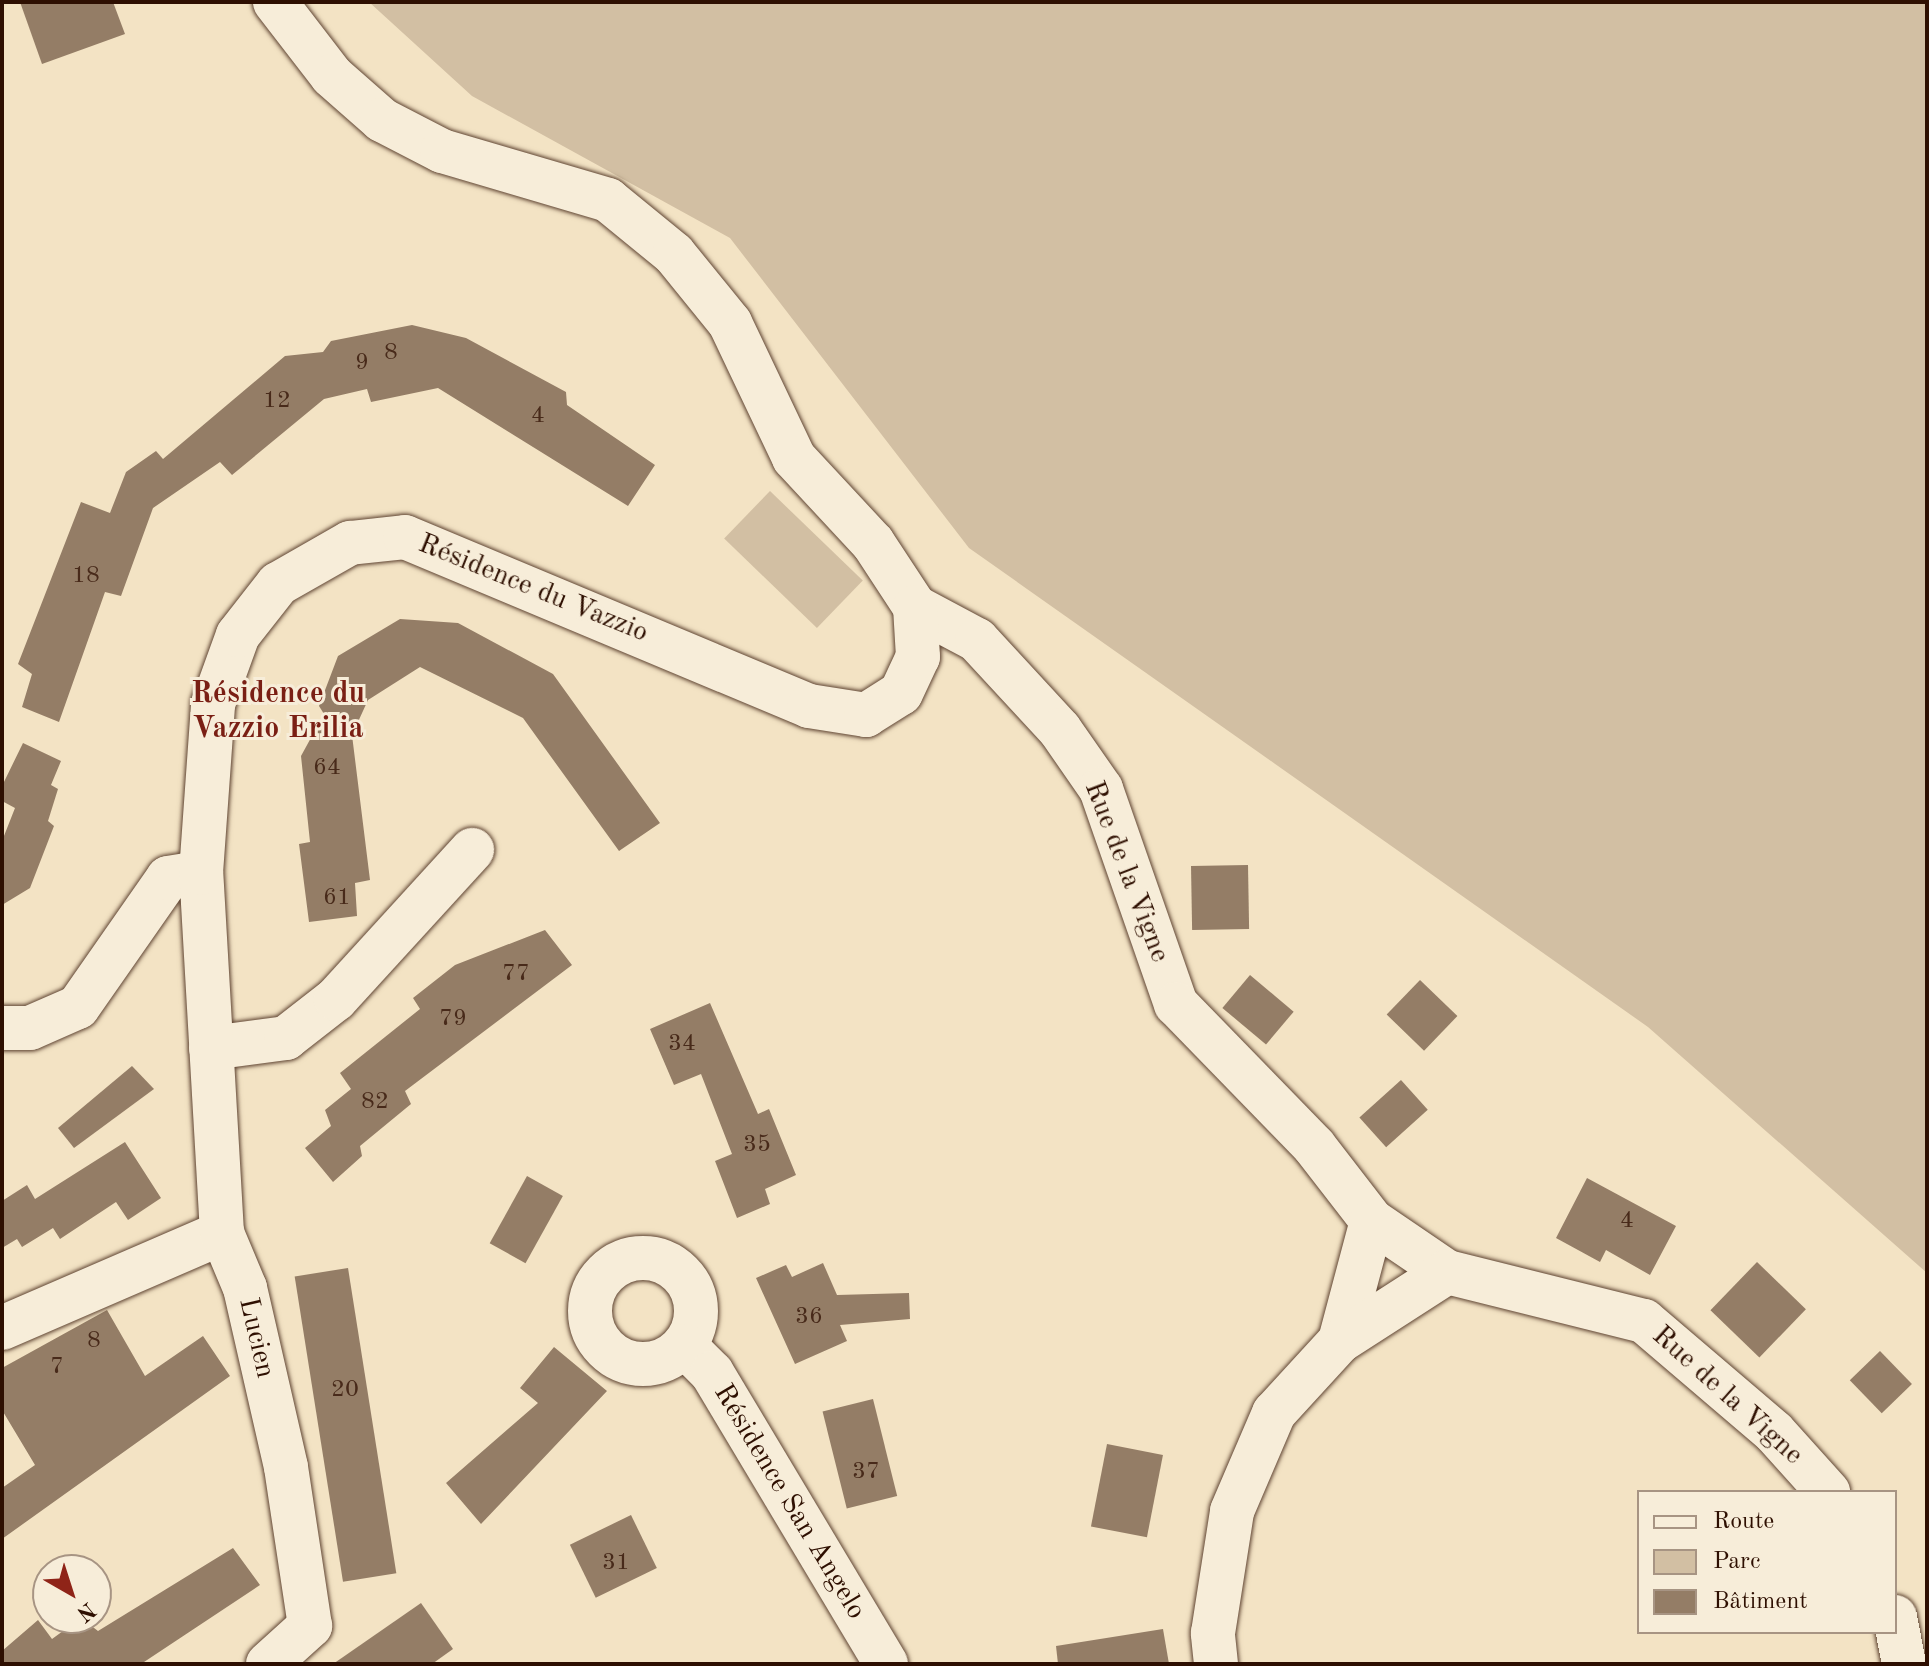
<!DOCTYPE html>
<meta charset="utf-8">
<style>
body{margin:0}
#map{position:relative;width:1929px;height:1666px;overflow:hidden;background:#f3e3c4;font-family:"Old Standard TT",serif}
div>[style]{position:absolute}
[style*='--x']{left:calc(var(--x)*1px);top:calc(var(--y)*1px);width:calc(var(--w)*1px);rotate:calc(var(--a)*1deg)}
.green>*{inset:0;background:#d2bfa3;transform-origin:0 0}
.building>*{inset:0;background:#947d66;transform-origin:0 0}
.roads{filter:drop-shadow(0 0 2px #5f4432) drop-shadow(0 0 2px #5f4432)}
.minor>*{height:44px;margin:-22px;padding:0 22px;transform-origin:22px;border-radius:22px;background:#f7edd9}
.minor>.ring{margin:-22px;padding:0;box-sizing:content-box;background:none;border:44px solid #f7edd9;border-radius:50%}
span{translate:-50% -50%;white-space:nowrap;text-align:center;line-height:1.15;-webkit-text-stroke:6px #f7edd9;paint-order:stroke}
.number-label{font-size:24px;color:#482a1a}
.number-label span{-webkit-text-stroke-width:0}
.street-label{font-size:28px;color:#2e0f01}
.neighbourhood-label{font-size:30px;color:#7a1f14;font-weight:700}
.frame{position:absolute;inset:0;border:4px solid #2e0f01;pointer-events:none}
.legend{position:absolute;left:1637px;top:1490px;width:260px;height:144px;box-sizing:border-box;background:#f7edd9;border:2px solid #a79483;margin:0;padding:10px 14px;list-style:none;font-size:24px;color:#2e0f01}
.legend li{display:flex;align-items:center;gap:16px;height:40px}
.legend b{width:40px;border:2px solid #a79483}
.north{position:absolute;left:32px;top:1554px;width:80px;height:80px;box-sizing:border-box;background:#f7edd9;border:2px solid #a79483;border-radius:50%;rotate:141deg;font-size:22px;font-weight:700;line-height:32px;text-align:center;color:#2e0f01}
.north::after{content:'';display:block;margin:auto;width:28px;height:36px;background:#8f2418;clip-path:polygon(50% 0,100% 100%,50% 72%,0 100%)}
</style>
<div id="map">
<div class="green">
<div style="clip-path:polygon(369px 2px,1927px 2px,1927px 1273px,1648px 1027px,969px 548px,730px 238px,472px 96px)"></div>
<div style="left:770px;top:491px;width:129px;height:66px;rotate:44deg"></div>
</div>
<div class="building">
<div style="clip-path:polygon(20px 2px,113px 2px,125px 34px,42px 64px)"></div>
<div style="clip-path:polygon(412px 325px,466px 338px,566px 392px,567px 405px,655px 465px,628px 506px,438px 388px,371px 402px,367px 389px,324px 399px,232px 475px,220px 462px,153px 508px,121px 596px,105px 592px,59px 722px,22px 707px,32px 674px,18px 664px,81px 502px,110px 513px,126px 472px,156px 451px,163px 459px,285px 356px,323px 352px,331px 341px)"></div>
<div style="clip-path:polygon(400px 619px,458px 623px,553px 674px,660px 823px,619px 851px,523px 718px,420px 667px,368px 700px,352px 735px,370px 880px,355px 883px,357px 916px,309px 922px,299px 844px,310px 842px,301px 756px,324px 714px,319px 706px,338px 656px)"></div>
<div style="clip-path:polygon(23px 743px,61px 761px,51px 785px,58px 789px,48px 821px,54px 826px,30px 888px,2px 905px,2px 841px,15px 808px,2px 801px,2px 786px)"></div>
<div style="left:1248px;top:865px;width:64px;height:57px;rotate:89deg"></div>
<div style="clip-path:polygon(545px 930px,572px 965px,405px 1091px,411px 1104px,360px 1146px,362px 1156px,333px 1182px,305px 1148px,331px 1126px,325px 1110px,351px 1089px,340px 1073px,420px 1009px,413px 998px,455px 965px)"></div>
<div style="left:1250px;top:975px;width:57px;height:43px;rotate:40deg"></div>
<div style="left:1420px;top:980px;width:52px;height:48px;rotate:44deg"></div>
<div style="clip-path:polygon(710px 1003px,758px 1114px,769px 1109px,796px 1175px,765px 1189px,770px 1204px,737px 1218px,715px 1161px,732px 1154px,701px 1074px,674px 1085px,650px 1029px)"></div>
<div style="clip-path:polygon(132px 1066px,154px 1089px,74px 1148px,58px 1128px)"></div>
<div style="left:1401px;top:1080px;width:40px;height:56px;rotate:48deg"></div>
<div style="clip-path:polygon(125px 1142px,161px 1198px,128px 1220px,116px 1202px,60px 1239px,53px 1228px,22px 1247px,17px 1239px,2px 1248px,2px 1201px,27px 1185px,35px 1199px)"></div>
<div style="left:527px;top:1176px;width:41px;height:77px;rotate:29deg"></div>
<div style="clip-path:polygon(1587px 1178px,1676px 1226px,1650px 1275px,1606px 1250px,1600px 1262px,1556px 1238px)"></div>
<div style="left:1757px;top:1262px;width:68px;height:67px;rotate:44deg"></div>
<div style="clip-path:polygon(823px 1263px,837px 1295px,909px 1293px,910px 1319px,840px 1325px,847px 1341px,795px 1364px,756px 1278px,786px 1265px,792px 1277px)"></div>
<div style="left:348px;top:1268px;width:309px;height:54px;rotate:81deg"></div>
<div style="clip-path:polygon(107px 1310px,145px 1376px,203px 1336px,230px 1376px,2px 1539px,2px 1488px,35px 1465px,2px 1410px,2px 1368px)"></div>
<div style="clip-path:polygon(554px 1347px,607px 1391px,481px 1524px,446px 1483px,538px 1403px,520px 1388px)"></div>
<div style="left:1880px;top:1351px;width:46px;height:42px;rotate:46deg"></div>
<div style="left:873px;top:1399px;width:100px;height:52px;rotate:76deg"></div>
<div style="left:1107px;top:1444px;width:57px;height:84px;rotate:11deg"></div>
<div style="left:631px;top:1515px;width:59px;height:68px;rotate:64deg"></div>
<div style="clip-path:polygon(233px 1548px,260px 1585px,141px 1664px,2px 1664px,2px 1651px,38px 1620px,52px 1639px,81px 1618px,98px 1631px)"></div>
<div style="clip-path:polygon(421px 1603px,453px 1649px,432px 1664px,333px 1664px)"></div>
<div style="clip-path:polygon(1163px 1629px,1169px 1664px,1058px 1664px,1056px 1646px)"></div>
</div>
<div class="roads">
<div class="minor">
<div style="--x:275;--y:2;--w:93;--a:52.4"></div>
<div style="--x:332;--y:76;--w:67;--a:41.3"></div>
<div style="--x:382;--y:120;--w:68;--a:27.3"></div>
<div style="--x:442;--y:151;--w:173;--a:16.4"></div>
<div style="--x:608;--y:200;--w:85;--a:39.3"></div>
<div style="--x:674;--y:254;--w:89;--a:50.9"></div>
<div style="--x:730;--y:323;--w:149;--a:64.6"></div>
<div style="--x:794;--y:458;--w:116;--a:47.1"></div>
<div style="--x:873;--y:543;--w:77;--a:56.7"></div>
<div style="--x:915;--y:607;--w:70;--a:28"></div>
<div style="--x:977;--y:640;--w:122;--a:47.3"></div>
<div style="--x:1060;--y:730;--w:72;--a:55.2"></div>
<div style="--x:1101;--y:789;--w:228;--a:70.8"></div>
<div style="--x:1176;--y:1004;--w:198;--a:45.8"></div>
<div style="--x:1314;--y:1146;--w:95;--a:52.3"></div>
<div style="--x:1372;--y:1221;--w:91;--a:34.2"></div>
<div style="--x:1447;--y:1272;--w:203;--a:14"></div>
<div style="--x:1644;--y:1321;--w:171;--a:40.5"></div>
<div style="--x:1774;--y:1432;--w:81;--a:48"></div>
<div style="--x:2;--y:1028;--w:28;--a:0"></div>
<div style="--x:30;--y:1028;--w:52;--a:-23.6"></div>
<div style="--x:78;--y:1007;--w:157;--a:-55.1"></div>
<div style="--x:168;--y:878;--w:33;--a:-9"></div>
<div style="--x:211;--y:1048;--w:76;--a:-7.6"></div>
<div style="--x:286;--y:1038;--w:63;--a:-38"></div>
<div style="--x:336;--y:999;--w:202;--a:-47.6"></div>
<div class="ring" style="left:590px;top:1258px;width:62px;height:62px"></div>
<div style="--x:2;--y:1328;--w:240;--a:-23.4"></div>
<div style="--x:1340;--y:1341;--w:124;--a:-75.1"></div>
<div style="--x:685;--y:1346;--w:38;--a:45"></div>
<div style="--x:712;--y:1373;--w:339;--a:59.1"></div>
<div style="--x:1895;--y:1617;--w:48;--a:79.2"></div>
<div style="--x:268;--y:1664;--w:57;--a:-42.1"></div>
<div style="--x:310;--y:1626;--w:161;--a:-98.6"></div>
<div style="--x:286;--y:1467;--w:184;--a:-102.9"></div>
<div style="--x:245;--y:1288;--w:60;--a:-112.7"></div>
<div style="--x:222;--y:1233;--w:361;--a:-93.3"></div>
<div style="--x:201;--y:873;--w:169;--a:-85.9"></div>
<div style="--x:213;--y:704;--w:73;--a:-70.1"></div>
<div style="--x:238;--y:635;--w:65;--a:-51.9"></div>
<div style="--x:278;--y:584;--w:83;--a:-29.7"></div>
<div style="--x:350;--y:543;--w:55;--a:-6.2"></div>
<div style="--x:405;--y:537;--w:438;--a:22.7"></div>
<div style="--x:809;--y:706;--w:58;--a:9"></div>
<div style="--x:866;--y:715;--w:41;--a:-32.2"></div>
<div style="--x:901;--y:693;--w:40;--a:-65"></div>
<div style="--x:918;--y:657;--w:50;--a:-93.4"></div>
<div style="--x:1216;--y:1664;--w:31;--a:-96"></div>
<div style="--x:1213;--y:1633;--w:123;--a:-81.1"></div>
<div style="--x:1232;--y:1511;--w:107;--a:-66.8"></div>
<div style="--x:1274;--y:1413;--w:98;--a:-47.5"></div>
<div style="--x:1340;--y:1341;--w:127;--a:-32.8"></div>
</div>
</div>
<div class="number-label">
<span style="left:391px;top:354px">8</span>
<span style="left:362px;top:364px">9</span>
<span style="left:277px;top:402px">12</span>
<span style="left:538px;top:417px">4</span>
<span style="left:86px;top:577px">18</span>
<span style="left:327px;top:769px">64</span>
<span style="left:337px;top:899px">61</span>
<span style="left:516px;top:975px">77</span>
<span style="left:453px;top:1020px">79</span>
<span style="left:682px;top:1045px">34</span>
<span style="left:375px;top:1103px">82</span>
<span style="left:757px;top:1146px">35</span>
<span style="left:1627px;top:1222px">4</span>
<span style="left:809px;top:1318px">36</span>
<span style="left:94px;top:1342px">8</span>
<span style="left:57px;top:1368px">7</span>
<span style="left:345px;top:1391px">20</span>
<span style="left:866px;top:1473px">37</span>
<span style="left:616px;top:1564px">31</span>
</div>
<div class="street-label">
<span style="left:533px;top:589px;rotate:22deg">Résidence du Vazzio</span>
<span style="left:1126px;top:872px;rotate:69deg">Rue de la Vigne</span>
<span style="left:256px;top:1338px;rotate:77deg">Lucien</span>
<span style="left:1727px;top:1396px;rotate:42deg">Rue de la Vigne</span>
<span style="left:789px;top:1502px;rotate:59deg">Résidence San Angelo</span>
</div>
<div class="neighbourhood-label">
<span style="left:278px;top:711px">Résidence du<br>Vazzio Erilia</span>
</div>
<div class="frame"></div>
<ul class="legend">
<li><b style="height:10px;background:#f7edd9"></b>Route</li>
<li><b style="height:22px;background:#d2bfa3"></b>Parc</li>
<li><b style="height:22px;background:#947d66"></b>Bâtiment</li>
</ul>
<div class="north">N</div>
</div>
